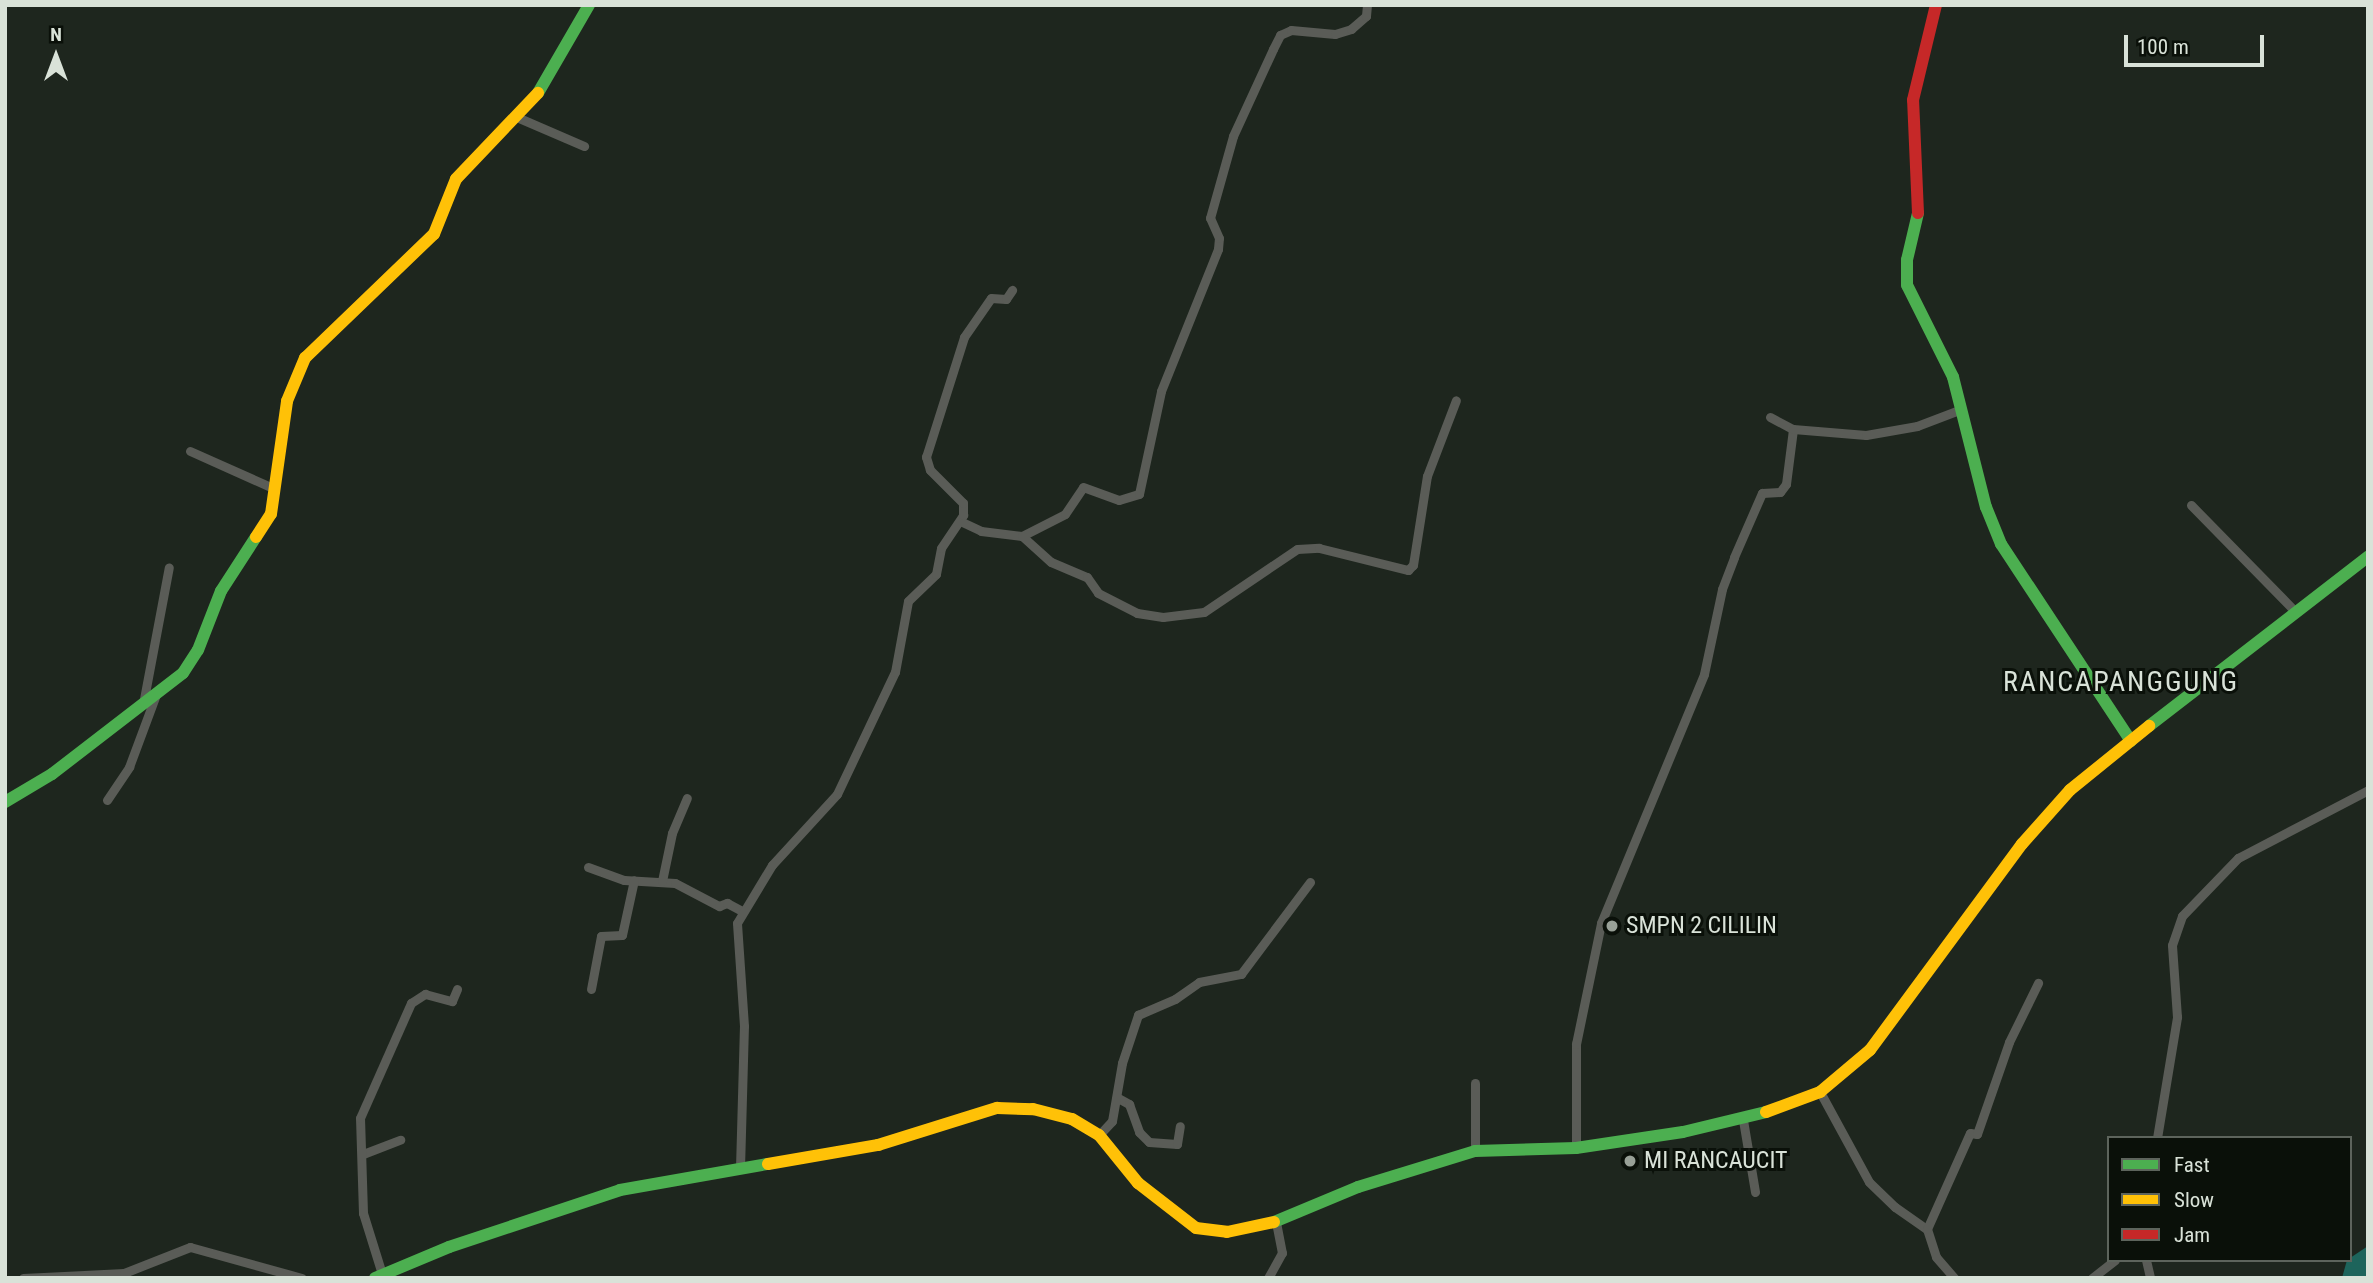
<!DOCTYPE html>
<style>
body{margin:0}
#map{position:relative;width:2373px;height:1283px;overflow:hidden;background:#1e261e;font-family:"Roboto Condensed",sans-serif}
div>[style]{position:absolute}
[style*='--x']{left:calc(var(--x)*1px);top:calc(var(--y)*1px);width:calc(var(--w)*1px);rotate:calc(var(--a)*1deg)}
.water>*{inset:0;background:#1d645b}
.street>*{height:9px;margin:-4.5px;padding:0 4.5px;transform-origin:4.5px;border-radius:4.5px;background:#5a5c57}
.fast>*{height:12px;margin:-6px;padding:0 6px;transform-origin:6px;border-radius:6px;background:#4caf50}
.slow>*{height:12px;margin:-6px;padding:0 6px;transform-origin:6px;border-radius:6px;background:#ffc107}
.jam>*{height:12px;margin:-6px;padding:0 6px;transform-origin:6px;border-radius:6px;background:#c62828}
.dots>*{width:19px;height:19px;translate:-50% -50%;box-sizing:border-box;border:4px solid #0a1009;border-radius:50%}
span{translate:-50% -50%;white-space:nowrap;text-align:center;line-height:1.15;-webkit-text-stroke:6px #0a1009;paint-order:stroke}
.poi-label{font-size:24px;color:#d9e2d8}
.left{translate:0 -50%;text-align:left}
.quarter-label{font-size:28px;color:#d9e2d8;letter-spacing:2px}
.frame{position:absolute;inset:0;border:7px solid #d9e2d8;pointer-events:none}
.legend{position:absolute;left:2107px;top:1136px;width:245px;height:126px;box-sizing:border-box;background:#0a1009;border:2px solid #5d645c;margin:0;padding:9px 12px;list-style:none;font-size:21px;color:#d9e2d8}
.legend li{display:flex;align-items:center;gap:14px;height:35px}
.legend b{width:35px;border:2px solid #5d645c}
.north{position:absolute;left:21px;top:21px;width:70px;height:70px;-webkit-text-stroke:5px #0a1009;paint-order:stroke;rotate:0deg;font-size:19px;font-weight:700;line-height:28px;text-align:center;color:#d9e2d8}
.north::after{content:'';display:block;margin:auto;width:24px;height:32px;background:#d9e2d8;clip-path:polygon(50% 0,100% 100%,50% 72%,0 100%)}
.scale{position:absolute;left:2124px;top:35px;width:140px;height:32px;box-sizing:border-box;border:4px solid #d9e2d8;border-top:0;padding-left:9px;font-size:21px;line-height:24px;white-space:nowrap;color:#d9e2d8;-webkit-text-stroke:5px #0a1009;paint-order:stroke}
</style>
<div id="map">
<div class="water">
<div style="clip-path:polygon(2368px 1246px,2368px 1278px,2342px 1278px,2347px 1260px)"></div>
</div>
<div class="street">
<div style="--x:519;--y:118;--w:71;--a:23.3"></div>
<div style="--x:1770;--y:417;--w:26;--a:28"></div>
<div style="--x:190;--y:451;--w:93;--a:24.1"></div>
<div style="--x:2191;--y:505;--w:147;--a:45.6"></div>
<div style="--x:960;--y:521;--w:23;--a:25"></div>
<div style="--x:981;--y:531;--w:41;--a:7"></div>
<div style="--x:1022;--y:536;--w:48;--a:-27.1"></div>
<div style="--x:1065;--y:514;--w:32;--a:-56"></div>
<div style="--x:1083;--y:487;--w:38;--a:20"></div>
<div style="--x:1119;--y:500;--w:21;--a:-17"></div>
<div style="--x:1139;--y:494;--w:105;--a:-77.9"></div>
<div style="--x:1161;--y:391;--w:153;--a:-68.1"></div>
<div style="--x:1218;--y:249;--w:11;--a:-85"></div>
<div style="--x:1219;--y:238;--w:22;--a:-114"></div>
<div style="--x:1210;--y:218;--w:85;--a:-74.3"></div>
<div style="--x:1233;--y:136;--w:96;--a:-65.3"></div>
<div style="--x:1273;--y:49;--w:16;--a:-63"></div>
<div style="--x:1280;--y:35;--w:12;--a:-24"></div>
<div style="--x:1291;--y:30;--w:44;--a:5.2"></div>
<div style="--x:1335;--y:34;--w:17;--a:-17"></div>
<div style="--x:1351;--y:29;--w:20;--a:-41"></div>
<div style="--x:1366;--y:16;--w:11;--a:-85"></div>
<div style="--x:1022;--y:536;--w:39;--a:42"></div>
<div style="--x:1051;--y:562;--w:39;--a:23"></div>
<div style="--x:1087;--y:577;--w:19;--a:55"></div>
<div style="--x:1098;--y:593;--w:44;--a:27.1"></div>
<div style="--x:1137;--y:613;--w:26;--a:9"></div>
<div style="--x:1163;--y:617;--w:41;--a:-7"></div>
<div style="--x:1204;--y:612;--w:112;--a:-34.1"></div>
<div style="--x:1297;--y:549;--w:22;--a:-3"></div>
<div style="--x:1319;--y:548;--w:92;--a:13.9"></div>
<div style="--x:1408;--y:570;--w:7;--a:-45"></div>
<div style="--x:1413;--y:565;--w:90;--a:-81.1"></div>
<div style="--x:1427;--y:476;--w:81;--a:-69.1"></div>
<div style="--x:143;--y:704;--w:139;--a:-79.3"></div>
<div style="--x:107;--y:800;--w:40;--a:-56"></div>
<div style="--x:129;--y:767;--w:75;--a:-69.6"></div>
<div style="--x:588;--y:867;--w:38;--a:20"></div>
<div style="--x:624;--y:880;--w:51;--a:3.4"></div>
<div style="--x:675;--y:883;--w:50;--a:27.6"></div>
<div style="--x:719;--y:906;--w:9;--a:-21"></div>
<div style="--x:727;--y:903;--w:17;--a:28"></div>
<div style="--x:662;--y:881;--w:49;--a:-78.2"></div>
<div style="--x:672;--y:833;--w:38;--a:-67"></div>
<div style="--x:591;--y:989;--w:54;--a:-79.3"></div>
<div style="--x:601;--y:936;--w:21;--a:-3"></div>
<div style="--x:622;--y:935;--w:56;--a:-77.7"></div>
<div style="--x:1820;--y:1092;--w:102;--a:61.4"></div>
<div style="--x:1869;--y:1182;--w:36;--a:44"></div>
<div style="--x:1895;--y:1207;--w:39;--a:35"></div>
<div style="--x:1927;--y:1229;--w:29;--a:72"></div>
<div style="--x:1936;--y:1257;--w:28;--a:49"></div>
<div style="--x:1118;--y:1098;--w:13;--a:29"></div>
<div style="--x:1129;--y:1104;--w:30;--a:70"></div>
<div style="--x:1139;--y:1132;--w:14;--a:45"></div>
<div style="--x:1149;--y:1142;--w:28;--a:4"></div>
<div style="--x:1177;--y:1144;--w:18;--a:-81"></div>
<div style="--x:1743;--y:1120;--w:73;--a:80.5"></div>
<div style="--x:1099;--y:1135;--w:19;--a:-47"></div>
<div style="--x:1112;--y:1121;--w:59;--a:-80.2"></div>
<div style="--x:1122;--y:1063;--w:51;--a:-71.6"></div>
<div style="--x:1138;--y:1015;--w:40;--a:-23.4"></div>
<div style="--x:1175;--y:999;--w:29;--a:-35"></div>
<div style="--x:1199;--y:982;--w:43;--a:-10.8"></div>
<div style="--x:1241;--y:974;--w:115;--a:-53.1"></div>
<div style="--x:2157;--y:1138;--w:123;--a:-80.6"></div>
<div style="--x:2177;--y:1017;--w:72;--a:-94"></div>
<div style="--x:2172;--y:945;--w:31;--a:-71"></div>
<div style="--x:2182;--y:916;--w:81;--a:-46"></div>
<div style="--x:2238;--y:858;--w:147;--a:-27.6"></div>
<div style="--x:1576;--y:1148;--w:104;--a:-90"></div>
<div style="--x:1576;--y:1044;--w:124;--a:-78.3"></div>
<div style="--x:1601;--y:923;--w:269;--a:-67.5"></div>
<div style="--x:1704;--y:674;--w:87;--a:-78"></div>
<div style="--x:1722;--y:589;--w:34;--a:-69"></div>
<div style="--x:1734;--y:557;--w:70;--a:-66.4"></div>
<div style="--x:1762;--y:493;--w:18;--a:-3"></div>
<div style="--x:1780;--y:492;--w:10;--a:-53"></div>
<div style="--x:1786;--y:484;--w:55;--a:-82.7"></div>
<div style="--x:1793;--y:429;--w:73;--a:4.7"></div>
<div style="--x:1866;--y:435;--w:52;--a:-10"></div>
<div style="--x:1917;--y:426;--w:45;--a:-20.9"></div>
<div style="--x:1475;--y:1151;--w:68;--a:-90"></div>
<div style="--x:363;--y:1154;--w:40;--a:-21"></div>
<div style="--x:740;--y:1168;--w:142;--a:-88.4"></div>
<div style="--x:744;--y:1026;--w:103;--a:-93.9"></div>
<div style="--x:737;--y:923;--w:68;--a:-58.9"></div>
<div style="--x:772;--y:865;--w:96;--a:-47.5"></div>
<div style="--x:837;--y:794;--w:135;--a:-64.6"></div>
<div style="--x:895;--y:672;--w:72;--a:-79.6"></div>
<div style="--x:908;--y:601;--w:39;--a:-44"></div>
<div style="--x:936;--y:574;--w:26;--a:-79"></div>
<div style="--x:941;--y:548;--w:40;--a:-56"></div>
<div style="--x:963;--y:515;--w:12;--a:-90"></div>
<div style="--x:963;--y:503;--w:47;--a:-135"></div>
<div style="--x:930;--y:470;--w:14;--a:-107"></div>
<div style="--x:926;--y:457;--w:126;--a:-72.4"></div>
<div style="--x:964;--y:337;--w:47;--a:-55.3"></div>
<div style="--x:991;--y:298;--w:15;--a:4"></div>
<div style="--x:1006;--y:299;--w:11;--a:-56"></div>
<div style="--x:1927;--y:1229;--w:105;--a:-65.9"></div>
<div style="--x:1970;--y:1133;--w:7;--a:8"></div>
<div style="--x:1977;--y:1134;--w:97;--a:-70.8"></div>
<div style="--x:2009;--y:1042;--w:66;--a:-63.8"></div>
<div style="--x:2146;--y:1260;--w:18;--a:77"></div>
<div style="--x:382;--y:1274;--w:64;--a:-107.3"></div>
<div style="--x:363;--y:1213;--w:95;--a:-91.8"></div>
<div style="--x:360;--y:1118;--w:126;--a:-66.1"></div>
<div style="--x:411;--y:1003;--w:17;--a:-33"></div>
<div style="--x:425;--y:994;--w:28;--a:15"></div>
<div style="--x:452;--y:1001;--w:13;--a:-67"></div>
<div style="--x:23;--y:1278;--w:101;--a:-2.8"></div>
<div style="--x:124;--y:1273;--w:71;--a:-21.5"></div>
<div style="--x:190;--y:1247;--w:116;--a:15.5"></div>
<div style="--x:1268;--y:1278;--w:29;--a:-61"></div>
<div style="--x:1282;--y:1253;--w:32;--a:-101"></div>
<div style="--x:2092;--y:1278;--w:29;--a:-38"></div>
</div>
<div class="fast">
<div style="--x:538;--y:93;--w:102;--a:-59.9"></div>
<div style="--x:1918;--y:213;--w:48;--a:103.2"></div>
<div style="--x:1907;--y:260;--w:25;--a:90"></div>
<div style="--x:1907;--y:285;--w:103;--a:63.4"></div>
<div style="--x:1953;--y:377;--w:134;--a:75.8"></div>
<div style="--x:1986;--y:507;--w:40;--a:68"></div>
<div style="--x:2001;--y:544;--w:236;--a:56.6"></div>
<div style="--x:2149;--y:726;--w:277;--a:-37.7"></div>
<div style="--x:5;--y:802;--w:55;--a:-30.8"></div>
<div style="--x:52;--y:774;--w:165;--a:-37.6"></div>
<div style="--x:183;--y:673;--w:27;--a:-57"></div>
<div style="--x:198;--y:650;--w:63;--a:-68.7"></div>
<div style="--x:221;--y:591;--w:64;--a:-57.1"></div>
<div style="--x:1274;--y:1222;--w:91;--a:-22.6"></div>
<div style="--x:1358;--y:1187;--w:122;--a:-17.1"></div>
<div style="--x:1475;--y:1151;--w:101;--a:-1.7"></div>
<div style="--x:1576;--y:1148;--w:108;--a:-8.5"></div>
<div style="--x:1683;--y:1132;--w:85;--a:-13.5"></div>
<div style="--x:375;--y:1278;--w:80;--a:-22.7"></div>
<div style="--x:449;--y:1247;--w:180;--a:-18.4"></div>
<div style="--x:620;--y:1190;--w:150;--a:-10"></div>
</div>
<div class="slow">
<div style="--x:256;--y:537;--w:27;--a:-57"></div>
<div style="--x:271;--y:514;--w:114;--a:-81.9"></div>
<div style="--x:287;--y:401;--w:47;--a:-67.3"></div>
<div style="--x:305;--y:358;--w:179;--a:-43.9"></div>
<div style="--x:434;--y:234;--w:59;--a:-68.2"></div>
<div style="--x:456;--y:179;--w:119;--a:-46.4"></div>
<div style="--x:1766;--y:1112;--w:58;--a:-20.3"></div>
<div style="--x:1820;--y:1092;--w:65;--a:-40"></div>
<div style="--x:1870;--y:1050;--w:256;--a:-53.6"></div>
<div style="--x:2022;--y:844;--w:72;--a:-48.4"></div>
<div style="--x:2070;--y:790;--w:102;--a:-39"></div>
<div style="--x:768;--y:1164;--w:112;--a:-9.8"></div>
<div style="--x:878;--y:1145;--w:125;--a:-17.3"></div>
<div style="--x:997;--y:1108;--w:36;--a:2"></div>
<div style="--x:1033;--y:1109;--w:40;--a:14.4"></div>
<div style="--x:1072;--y:1119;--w:31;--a:31"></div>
<div style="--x:1099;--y:1135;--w:62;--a:50.9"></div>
<div style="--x:1138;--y:1183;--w:73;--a:37.8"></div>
<div style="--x:1196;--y:1228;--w:31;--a:7"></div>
<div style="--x:1227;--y:1232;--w:48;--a:-12"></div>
</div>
<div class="jam">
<div style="--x:1918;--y:213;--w:113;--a:-92.5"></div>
<div style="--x:1913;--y:100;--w:98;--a:-76.4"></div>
</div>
<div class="dots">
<div style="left:1612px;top:926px;background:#98a097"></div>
<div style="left:1630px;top:1161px;background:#98a097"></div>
</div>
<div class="poi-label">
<span class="left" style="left:1626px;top:926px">SMPN 2 CILILIN</span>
<span class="left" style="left:1644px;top:1161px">MI RANCAUCIT</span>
</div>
<div class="quarter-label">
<span style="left:2121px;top:682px">RANCAPANGGUNG</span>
</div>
<div class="frame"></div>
<ul class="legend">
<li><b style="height:9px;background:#4caf50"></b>Fast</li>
<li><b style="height:9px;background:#ffc107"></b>Slow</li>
<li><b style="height:9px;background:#c62828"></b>Jam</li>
</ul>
<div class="north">N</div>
<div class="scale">100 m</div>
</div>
